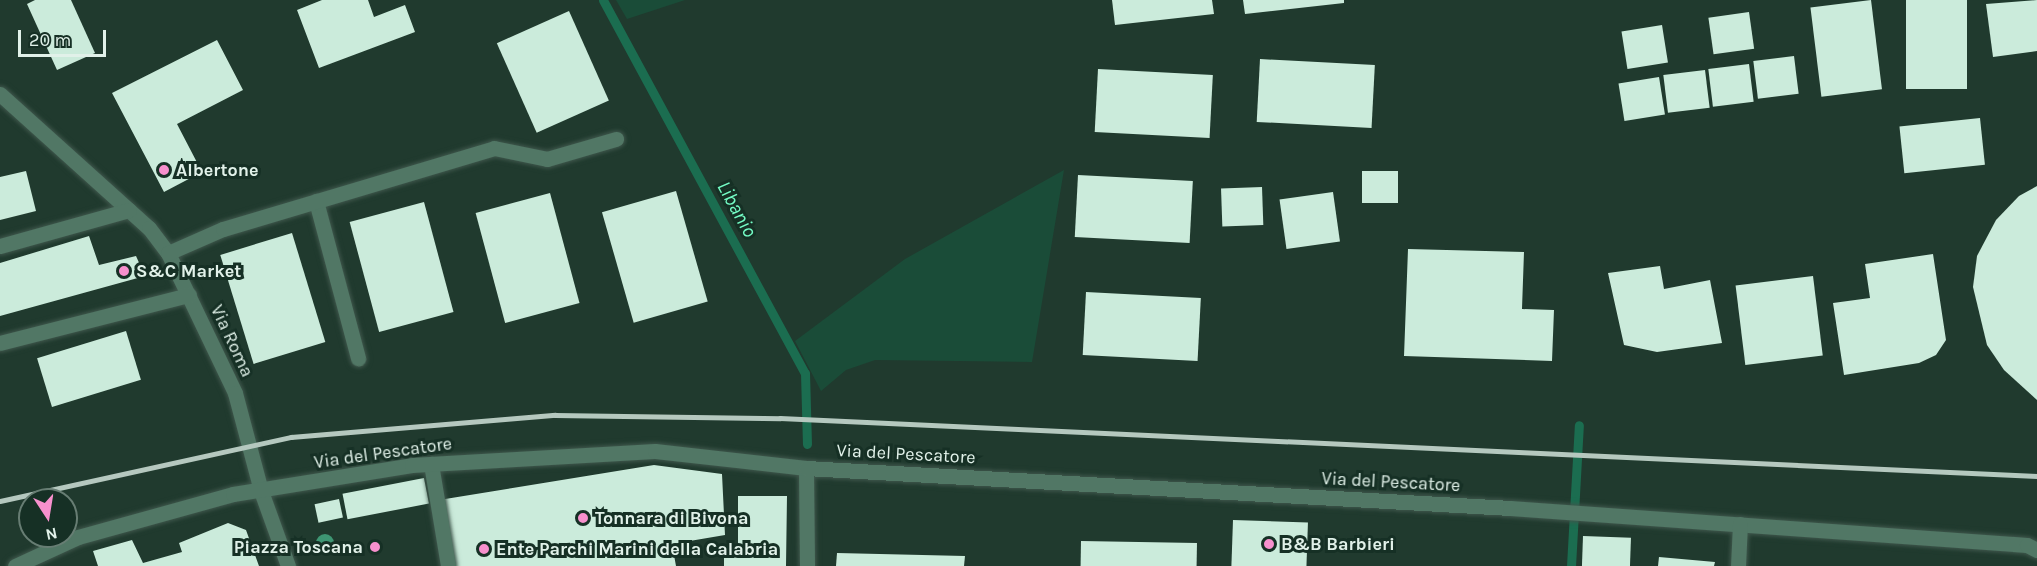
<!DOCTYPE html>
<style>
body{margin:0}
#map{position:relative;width:2037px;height:566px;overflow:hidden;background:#203a2e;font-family:Karla,sans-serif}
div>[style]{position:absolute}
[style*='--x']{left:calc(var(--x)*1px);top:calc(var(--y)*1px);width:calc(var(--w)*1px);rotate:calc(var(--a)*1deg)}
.green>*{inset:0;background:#1a4c38}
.stream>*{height:9px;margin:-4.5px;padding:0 4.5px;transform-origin:4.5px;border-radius:4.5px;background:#1b6d50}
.building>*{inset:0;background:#cbebdb;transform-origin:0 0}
.roads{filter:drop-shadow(0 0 2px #3f574c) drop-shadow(0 0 2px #3f574c)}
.minor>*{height:15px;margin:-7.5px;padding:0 7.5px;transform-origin:7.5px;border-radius:7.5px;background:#517765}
.rail>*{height:4.5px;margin:-2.25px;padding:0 2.25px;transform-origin:2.25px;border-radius:2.25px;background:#b5c8bf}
.trees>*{width:18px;height:18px;margin:-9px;border-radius:50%;background:#3e9673}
.dots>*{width:16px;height:16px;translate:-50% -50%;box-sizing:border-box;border:3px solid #163025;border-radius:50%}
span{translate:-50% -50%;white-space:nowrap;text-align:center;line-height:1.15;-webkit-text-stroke:6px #163025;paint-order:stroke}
.poi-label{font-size:18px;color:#e1f1e9;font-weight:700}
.left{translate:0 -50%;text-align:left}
.right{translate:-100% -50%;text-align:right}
.street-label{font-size:18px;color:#e1f1e9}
.water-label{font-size:20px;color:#74fcc5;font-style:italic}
.north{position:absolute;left:18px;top:488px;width:60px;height:60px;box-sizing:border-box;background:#163025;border:2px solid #677d73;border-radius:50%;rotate:168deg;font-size:16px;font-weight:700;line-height:24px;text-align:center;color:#e1f1e9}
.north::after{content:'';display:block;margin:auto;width:21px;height:27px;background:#f790cd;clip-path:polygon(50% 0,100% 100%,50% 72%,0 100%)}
.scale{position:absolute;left:18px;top:30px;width:88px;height:27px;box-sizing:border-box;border:3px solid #e1f1e9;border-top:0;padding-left:8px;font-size:18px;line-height:21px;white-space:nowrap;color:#e1f1e9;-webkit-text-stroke:4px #163025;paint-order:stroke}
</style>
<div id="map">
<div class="green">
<div style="clip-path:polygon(616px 0,685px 0,627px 19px)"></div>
<div style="clip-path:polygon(1064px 170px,1032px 362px,875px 360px,846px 370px,821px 391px,795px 341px,905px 259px)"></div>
</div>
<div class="stream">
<div style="--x:603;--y:0;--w:424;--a:61.6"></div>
<div style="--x:805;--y:373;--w:71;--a:88.4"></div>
<div style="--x:1571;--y:566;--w:141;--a:-86.8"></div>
</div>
<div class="building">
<div style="clip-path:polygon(35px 0,71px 0,95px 53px,57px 70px,27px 4px)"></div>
<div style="clip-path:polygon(322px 0,368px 0,374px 17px,405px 5px,415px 32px,319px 68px,297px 10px)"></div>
<div style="clip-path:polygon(1112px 0,1212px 0,1214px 14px,1115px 25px)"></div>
<div style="clip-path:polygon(1243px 0,1344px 0,1344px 3px,1245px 14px)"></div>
<div style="left:1871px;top:0;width:90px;height:61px;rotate:83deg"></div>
<div style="left:1906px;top:0;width:61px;height:89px"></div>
<div style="clip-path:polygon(2037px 0,2037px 51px,1993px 57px,1986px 4px)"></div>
<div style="left:569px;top:11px;width:98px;height:79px;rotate:66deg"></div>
<div style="left:1749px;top:12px;width:37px;height:41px;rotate:82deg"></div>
<div style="left:1662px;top:25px;width:38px;height:41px;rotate:81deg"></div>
<div style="clip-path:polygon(217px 40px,243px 90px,177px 124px,202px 172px,164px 192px,112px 93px)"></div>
<div style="left:1794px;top:56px;width:38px;height:41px;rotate:83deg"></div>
<div style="left:1260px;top:59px;width:115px;height:63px;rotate:3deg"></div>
<div style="left:1749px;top:64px;width:38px;height:41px;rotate:83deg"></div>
<div style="left:1098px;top:69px;width:115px;height:63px;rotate:3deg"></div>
<div style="left:1705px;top:70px;width:38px;height:42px;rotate:83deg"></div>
<div style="left:1659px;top:77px;width:38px;height:41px;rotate:81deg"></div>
<div style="left:1980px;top:118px;width:47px;height:81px;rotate:84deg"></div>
<div style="clip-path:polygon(26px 171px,36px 211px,0 220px,0 177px)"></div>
<div style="left:1398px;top:171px;width:32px;height:36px;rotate:90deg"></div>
<div style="left:1078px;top:175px;width:115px;height:62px;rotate:3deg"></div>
<div style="clip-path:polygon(2037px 186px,2037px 400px,2004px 370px,1987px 345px,1973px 287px,1977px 256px,1996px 220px,2019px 196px)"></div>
<div style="left:1262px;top:187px;width:38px;height:41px;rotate:88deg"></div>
<div style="left:676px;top:191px;width:115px;height:77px;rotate:74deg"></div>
<div style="left:1333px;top:192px;width:50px;height:54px;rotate:82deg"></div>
<div style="left:550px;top:193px;width:114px;height:77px;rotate:75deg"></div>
<div style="left:424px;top:202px;width:114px;height:77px;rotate:75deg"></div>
<div style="left:292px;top:233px;width:114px;height:75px;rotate:73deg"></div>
<div style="clip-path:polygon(89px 236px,99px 265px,136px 256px,145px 276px,0 316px,0 263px)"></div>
<div style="clip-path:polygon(1408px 249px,1524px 252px,1522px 309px,1554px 310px,1552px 361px,1404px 356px)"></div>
<div style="clip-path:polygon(1933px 254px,1946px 340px,1936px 355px,1919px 363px,1844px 375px,1833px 303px,1870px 298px,1865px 264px)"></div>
<div style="clip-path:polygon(1660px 266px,1664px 289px,1710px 280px,1722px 343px,1657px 352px,1624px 345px,1608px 273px)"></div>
<div style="left:1813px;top:276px;width:80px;height:78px;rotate:83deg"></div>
<div style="left:1086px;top:292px;width:115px;height:63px;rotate:3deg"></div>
<div style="left:126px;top:331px;width:51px;height:93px;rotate:73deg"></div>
<div style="clip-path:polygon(654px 465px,722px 474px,725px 535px,672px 544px,676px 566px,451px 566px,439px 500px)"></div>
<div style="left:424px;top:478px;width:26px;height:83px;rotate:79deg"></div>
<div style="clip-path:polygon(738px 496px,787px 496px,786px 566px,724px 566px,724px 557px,738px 557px)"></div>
<div style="left:339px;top:499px;width:19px;height:25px;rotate:78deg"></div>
<div style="left:1233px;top:520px;width:75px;height:46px;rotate:2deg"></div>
<div style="clip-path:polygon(228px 523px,246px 530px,259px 566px,98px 566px,93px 551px,132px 540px,143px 563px,182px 552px,179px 543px)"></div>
<div style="left:1583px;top:536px;width:48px;height:30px;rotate:2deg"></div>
<div style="left:1081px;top:541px;width:116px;height:25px;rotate:1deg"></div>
<div style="clip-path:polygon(837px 553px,965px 556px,964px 566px,836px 566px)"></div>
<div style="clip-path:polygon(1659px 557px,1715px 562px,1714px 566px,1658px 566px)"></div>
</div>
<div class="roads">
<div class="minor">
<div style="--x:0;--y:94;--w:200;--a:42"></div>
<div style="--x:149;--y:228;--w:31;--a:53"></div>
<div style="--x:168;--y:253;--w:155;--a:64.4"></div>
<div style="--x:235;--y:393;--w:101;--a:75.1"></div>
<div style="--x:261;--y:491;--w:80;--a:70.2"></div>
<div style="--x:316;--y:201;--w:163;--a:75"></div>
<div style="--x:0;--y:246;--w:134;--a:-15.6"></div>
<div style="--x:168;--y:253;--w:60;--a:-23.6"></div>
<div style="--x:223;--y:229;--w:283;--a:-16.6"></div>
<div style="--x:494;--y:148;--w:54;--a:11.7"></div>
<div style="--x:547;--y:159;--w:72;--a:-16.2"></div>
<div style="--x:0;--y:343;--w:195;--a:-14.3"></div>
<div style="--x:431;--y:464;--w:103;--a:80.5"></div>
<div style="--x:806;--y:468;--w:98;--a:89.4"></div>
<div style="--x:15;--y:566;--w:69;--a:-24.7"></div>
<div style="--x:78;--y:537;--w:161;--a:-15.5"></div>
<div style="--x:233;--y:494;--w:181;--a:-9.2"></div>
<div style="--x:412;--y:465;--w:243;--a:-3.3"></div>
<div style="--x:655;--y:451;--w:152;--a:6.4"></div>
<div style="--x:806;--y:468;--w:705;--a:3.25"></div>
<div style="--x:1510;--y:508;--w:518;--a:4.09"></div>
<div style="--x:2027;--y:545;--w:11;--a:27"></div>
<div style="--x:1738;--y:566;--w:42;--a:-87.3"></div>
</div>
</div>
<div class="rail">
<div style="--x:0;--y:501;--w:298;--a:-12.4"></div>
<div style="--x:291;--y:437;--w:265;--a:-4.8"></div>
<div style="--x:555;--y:415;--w:225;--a:0.8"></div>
<div style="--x:780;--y:418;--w:1258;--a:2.64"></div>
</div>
<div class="trees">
<div style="left:325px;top:543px"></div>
</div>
<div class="dots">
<div style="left:164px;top:170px;background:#f790cd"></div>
<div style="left:124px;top:271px;background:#f790cd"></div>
<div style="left:583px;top:518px;background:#f790cd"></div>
<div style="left:1269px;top:544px;background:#f790cd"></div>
<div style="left:375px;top:547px;background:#f790cd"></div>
<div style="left:484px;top:549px;background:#f790cd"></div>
</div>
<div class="poi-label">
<span class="left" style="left:176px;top:170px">Albertone</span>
<span class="left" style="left:136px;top:271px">S&amp;C Market</span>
<span class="left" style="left:595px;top:518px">Tonnara di Bivona</span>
<span class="left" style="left:1281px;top:544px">B&amp;B Barbieri</span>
<span class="right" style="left:363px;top:547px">Piazza Toscana</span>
<span class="left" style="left:496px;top:549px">Ente Parchi Marini della Calabria</span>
</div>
<div class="street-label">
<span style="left:232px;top:341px;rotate:65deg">Via Roma</span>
<span style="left:383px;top:453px;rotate:-8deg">Via del Pescatore</span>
<span style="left:906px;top:454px;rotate:3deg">Via del Pescatore</span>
<span style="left:1391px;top:482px;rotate:3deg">Via del Pescatore</span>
</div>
<div class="water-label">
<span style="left:737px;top:209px;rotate:61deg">Libanio</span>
</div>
<div class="north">N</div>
<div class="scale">20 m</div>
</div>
